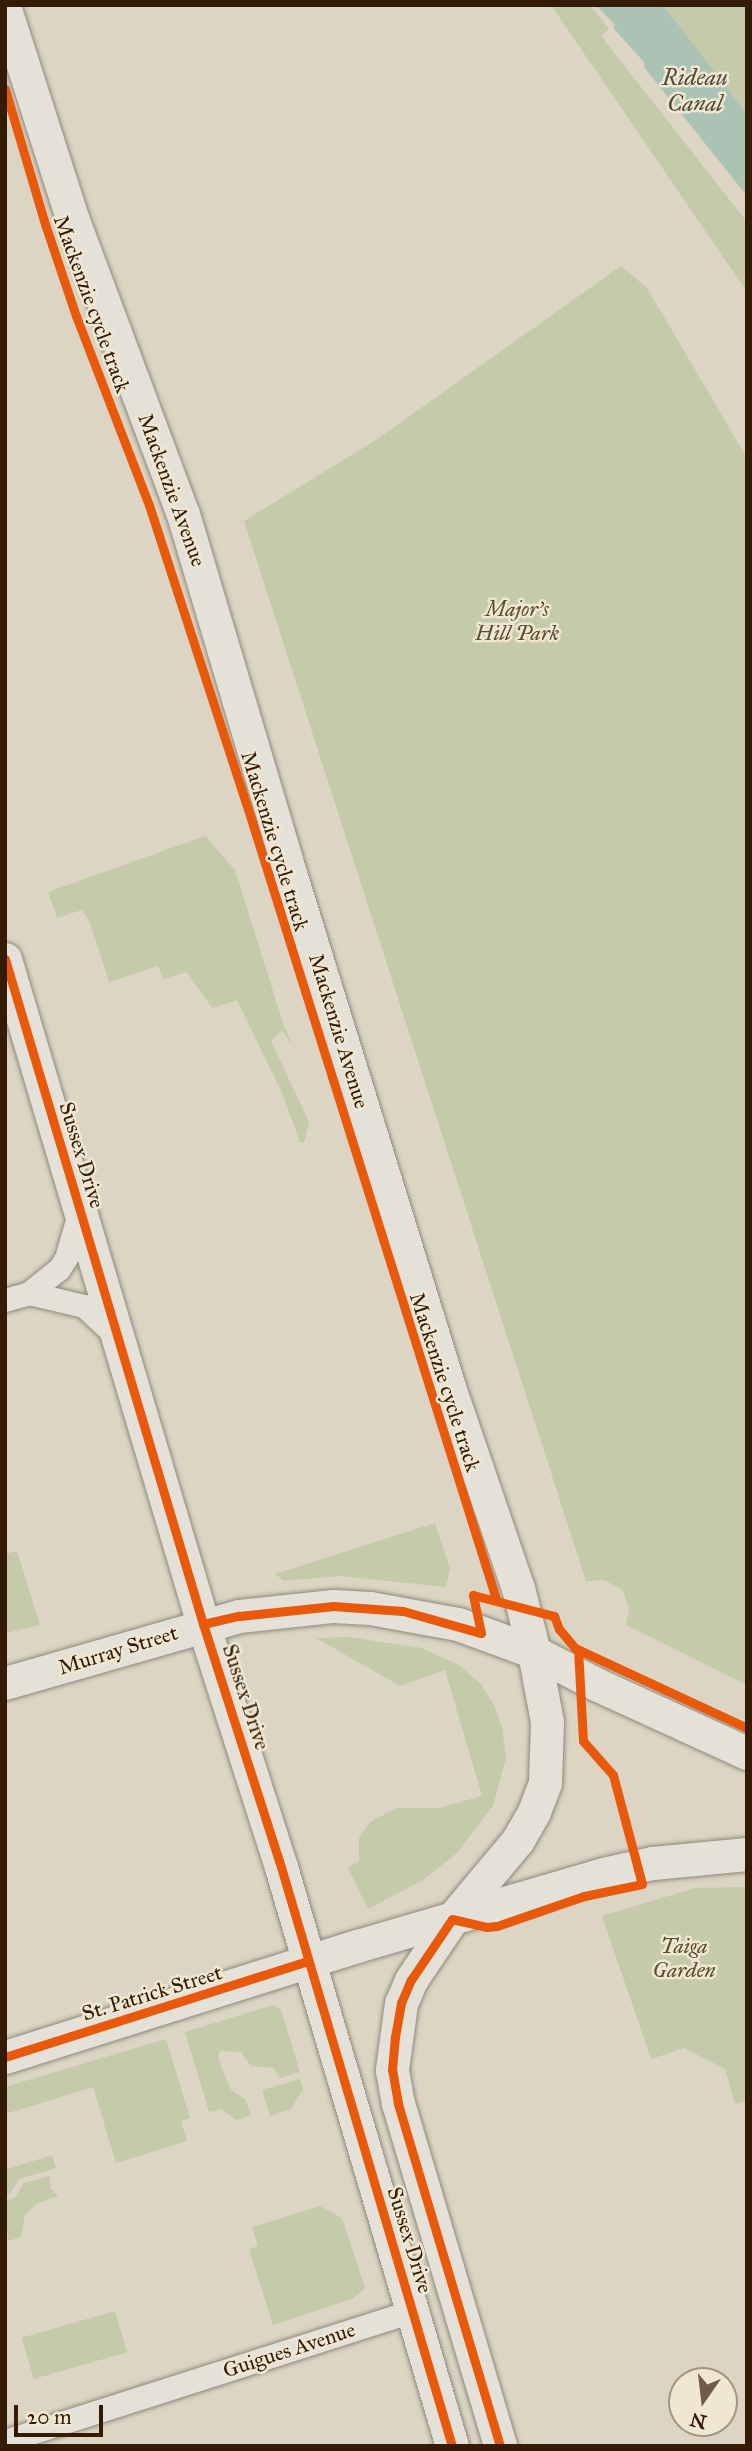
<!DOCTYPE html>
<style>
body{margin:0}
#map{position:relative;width:752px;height:2451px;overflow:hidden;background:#dcd5c4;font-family:"IM FELL Great Primer",serif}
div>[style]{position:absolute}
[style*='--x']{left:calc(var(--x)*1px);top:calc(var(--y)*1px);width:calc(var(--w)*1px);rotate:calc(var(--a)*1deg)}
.green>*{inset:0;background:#c4caaa;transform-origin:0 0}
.water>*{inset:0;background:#abc3b5}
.roads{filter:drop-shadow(0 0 2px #90897c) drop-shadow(0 0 2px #90897c)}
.minor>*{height:23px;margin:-11.5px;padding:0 11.5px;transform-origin:11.5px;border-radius:11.5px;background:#e4e1d8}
.secondary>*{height:33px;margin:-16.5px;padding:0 16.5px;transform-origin:16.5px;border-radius:16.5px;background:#e4e1d8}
.cycleway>*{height:9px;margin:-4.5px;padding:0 4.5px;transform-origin:4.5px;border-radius:4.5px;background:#e8590c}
span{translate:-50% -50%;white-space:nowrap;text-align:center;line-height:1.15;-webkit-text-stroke:5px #efe7d2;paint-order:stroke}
.street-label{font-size:21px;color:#341b04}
.park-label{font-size:21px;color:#594d2f;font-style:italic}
.water-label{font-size:23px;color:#514b37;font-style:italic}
.frame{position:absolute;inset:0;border:7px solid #341b04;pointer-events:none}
.north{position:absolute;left:668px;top:2367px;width:70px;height:70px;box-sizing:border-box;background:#efe7d2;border:2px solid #a49580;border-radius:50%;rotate:194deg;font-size:19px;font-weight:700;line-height:28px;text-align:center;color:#341b04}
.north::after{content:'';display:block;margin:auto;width:24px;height:32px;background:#6f5c47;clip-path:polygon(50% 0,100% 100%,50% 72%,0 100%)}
.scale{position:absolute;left:14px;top:2405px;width:89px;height:32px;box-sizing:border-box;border:4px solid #341b04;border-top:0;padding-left:9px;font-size:21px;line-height:24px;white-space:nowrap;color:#341b04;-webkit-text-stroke:5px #efe7d2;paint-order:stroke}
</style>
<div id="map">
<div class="green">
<div style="clip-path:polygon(551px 5px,590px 5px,609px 29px,601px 36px,747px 222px,747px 292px)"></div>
<div style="clip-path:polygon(662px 5px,747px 5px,747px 114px,685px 38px)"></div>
<div style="clip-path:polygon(621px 266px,647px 288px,747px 458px,747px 1685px,626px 1625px,629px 1609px,623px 1590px,604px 1580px,586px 1581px,244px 521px,376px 440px)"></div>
<div style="clip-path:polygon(205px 836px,235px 870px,283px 1023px,293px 1046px,282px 1030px,271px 1041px,309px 1122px,304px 1143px,300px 1142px,282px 1093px,237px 1000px,212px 1008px,187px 972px,163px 979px,158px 966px,109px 982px,90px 923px,82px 910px,57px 918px,48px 892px)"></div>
<div style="clip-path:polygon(435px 1523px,450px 1569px,446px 1587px,340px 1576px,284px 1581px,275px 1574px)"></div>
<div style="clip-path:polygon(17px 1551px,40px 1625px,6px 1633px,5px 1554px)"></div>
<div style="clip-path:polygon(349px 1637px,421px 1648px,459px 1665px,481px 1684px,494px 1705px,502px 1727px,506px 1758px,493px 1806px,457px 1853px,423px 1880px,368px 1909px,348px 1868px,359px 1861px,359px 1838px,370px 1822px,397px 1808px,439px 1808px,482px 1796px,445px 1670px,400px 1686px,316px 1638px)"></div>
<div style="clip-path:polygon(747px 1887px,747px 2101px,735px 2104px,725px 2069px,684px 2048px,651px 2059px,602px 1916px,695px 1888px)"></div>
<div style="clip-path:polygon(273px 2005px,281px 2010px,300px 2072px,280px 2078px,274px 2068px,251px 2066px,241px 2052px,220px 2051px,218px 2058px,231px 2090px,245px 2099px,251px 2115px,236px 2120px,221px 2109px,209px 2112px,185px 2032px)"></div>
<div style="clip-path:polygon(166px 2039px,190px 2118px,181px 2121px,187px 2141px,116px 2163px,93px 2087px,5px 2114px,5px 2087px)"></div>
<div style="clip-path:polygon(300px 2079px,303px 2089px,291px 2109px,270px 2116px,262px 2090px)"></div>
<div style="clip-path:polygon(52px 2155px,56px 2168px,19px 2179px,10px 2194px,5px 2195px,5px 2170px)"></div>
<div style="clip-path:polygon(50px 2176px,50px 2188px,58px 2196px,36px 2204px,25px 2215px,21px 2237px,8px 2241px,5px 2201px,15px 2198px,24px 2183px)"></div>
<div style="clip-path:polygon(320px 2206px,342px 2218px,365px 2288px,352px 2299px,273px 2325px,249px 2249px,258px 2246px,252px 2227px)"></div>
<div style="left:115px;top:2311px;width:43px;height:97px;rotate:74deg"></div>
</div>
<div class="water">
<div style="clip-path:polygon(596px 5px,662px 5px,676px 22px,747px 114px,747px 196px,644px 67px,644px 62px,613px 28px,615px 25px)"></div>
</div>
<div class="roads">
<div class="minor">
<div style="--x:29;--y:1293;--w:57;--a:13.3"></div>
<div style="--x:84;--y:1306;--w:42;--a:43.1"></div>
<div style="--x:5;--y:1300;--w:25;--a:-16"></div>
<div style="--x:29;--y:1293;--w:38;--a:-39"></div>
<div style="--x:59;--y:1269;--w:13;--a:-58"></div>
<div style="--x:66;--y:1258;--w:50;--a:-73.7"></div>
<div style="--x:5;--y:2441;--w:428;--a:-17.7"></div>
</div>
<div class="secondary">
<div style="--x:5;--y:9;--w:216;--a:72.2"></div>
<div style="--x:71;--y:215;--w:319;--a:69.5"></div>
<div style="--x:183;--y:514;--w:361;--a:73.4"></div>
<div style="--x:286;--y:860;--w:552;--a:72.81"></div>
<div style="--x:449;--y:1387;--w:213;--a:71.1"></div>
<div style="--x:518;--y:1588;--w:66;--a:76"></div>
<div style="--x:534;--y:1652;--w:71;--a:79.5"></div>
<div style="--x:547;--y:1722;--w:61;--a:91.9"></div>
<div style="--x:545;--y:1783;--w:31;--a:111"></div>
<div style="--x:534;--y:1812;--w:32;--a:120"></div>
<div style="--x:518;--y:1840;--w:103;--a:129.9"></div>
<div style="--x:452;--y:1919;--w:73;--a:123.9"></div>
<div style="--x:411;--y:1980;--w:25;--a:113"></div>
<div style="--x:401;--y:2003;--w:68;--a:97.7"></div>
<div style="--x:392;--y:2070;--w:34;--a:80"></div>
<div style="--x:398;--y:2103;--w:358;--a:73.4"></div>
<div style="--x:5;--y:959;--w:694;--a:73.42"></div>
<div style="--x:203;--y:1624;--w:255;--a:72.2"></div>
<div style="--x:281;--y:1867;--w:604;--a:73.55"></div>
<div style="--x:5;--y:1683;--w:243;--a:-16"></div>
<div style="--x:239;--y:1616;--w:95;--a:-6.1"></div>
<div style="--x:333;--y:1606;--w:37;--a:3"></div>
<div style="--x:370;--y:1608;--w:89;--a:10.3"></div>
<div style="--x:458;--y:1624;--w:81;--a:20.2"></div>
<div style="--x:534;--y:1652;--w:70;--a:27.3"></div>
<div style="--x:596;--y:1684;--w:166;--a:24.6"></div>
<div style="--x:5;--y:2057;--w:369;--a:-17.5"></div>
<div style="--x:357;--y:1946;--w:260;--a:-16.3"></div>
<div style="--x:607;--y:1873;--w:47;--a:-12.3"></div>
<div style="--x:653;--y:1863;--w:94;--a:-5.5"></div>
</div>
</div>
<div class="cycleway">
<div style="--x:5;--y:89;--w:141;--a:73.5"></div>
<div style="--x:45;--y:224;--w:97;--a:71.4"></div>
<div style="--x:76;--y:316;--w:203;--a:68.9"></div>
<div style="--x:149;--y:505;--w:313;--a:72"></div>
<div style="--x:246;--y:803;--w:834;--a:72.56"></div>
<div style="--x:5;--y:959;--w:694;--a:73.42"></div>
<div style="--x:203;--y:1624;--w:255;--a:72.2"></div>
<div style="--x:281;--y:1867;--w:604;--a:73.55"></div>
<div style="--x:203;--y:1624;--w:37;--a:-13"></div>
<div style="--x:239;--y:1616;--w:95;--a:-6.1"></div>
<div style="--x:333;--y:1606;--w:70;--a:4.1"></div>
<div style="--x:403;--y:1611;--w:81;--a:15.8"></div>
<div style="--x:481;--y:1633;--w:39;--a:-102"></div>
<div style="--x:473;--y:1595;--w:84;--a:14.5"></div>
<div style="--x:554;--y:1616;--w:14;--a:69"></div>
<div style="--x:559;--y:1629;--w:25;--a:50"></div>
<div style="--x:575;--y:1648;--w:190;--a:24.9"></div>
<div style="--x:5;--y:2057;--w:318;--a:-17.6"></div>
<div style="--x:500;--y:2446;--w:358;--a:-106.6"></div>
<div style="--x:398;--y:2103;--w:34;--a:-100"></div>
<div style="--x:392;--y:2070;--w:33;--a:-85"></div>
<div style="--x:395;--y:2037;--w:35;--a:-80"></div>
<div style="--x:401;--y:2003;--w:25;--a:-67"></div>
<div style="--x:411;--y:1980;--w:73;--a:-56.1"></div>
<div style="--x:452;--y:1919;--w:35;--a:13"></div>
<div style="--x:486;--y:1927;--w:11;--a:-5"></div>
<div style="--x:497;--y:1926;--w:92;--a:-19"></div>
<div style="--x:584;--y:1896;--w:59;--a:-11.7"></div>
<div style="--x:642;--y:1884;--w:113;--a:-104.9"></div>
<div style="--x:613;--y:1775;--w:45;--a:-131.4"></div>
<div style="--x:583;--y:1741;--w:91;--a:-93.1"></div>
</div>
<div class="street-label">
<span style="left:92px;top:304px;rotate:70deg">Mackenzie cycle track</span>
<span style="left:172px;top:490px;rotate:70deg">Mackenzie Avenue</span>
<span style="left:275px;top:841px;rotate:73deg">Mackenzie cycle track</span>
<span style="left:339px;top:1031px;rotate:73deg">Mackenzie Avenue</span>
<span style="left:82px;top:1155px;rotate:73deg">Sussex Drive</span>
<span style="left:445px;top:1382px;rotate:72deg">Mackenzie cycle track</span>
<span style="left:118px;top:1650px;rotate:-17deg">Murray Street</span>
<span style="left:246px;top:1697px;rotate:72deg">Sussex Drive</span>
<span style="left:152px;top:1993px;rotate:-17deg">St. Patrick Street</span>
<span style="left:410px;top:2240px;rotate:73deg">Sussex Drive</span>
<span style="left:289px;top:2350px;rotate:-18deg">Guigues Avenue</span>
</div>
<div class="park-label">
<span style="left:517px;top:621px">Major's<br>Hill Park</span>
<span style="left:684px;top:1958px">Taiga<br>Garden</span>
</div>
<div class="water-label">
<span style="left:695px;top:90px">Rideau<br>Canal</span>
</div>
<div class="frame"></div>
<div class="north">N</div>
<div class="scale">20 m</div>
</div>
